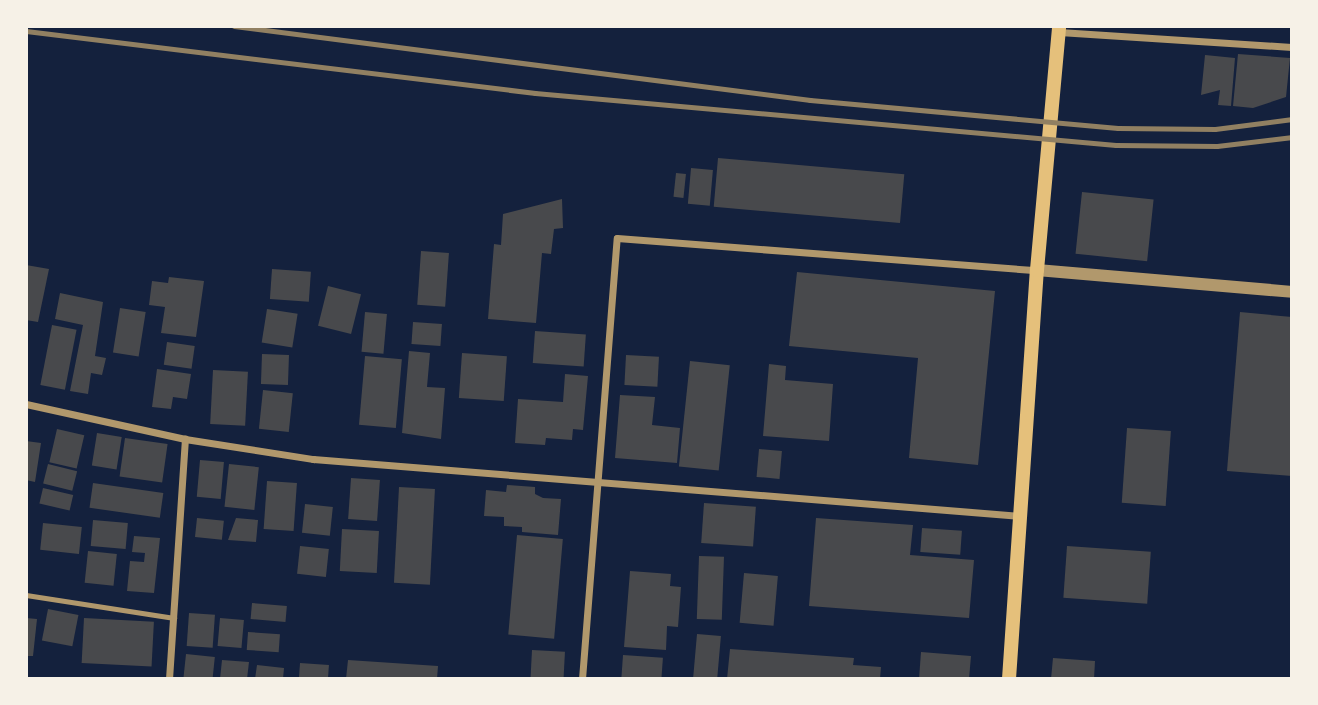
<!DOCTYPE html>
<style>
body{margin:0}
#map{position:relative;width:1318px;height:705px;overflow:hidden;background:#14213d;font-family:"Crimson Pro",serif}
div>[style]{position:absolute}
[style*='--x']{left:calc(var(--x)*1px);top:calc(var(--y)*1px);width:calc(var(--w)*1px);rotate:calc(var(--a)*1deg)}
.building>*{inset:0;background:#48494c;transform-origin:0 0}
.service>*{height:5px;margin:-2.5px;padding:0 2.5px;transform-origin:2.5px;border-radius:2.5px;background:#b1986c}
.minor>*{height:7px;margin:-3.5px;padding:0 3.5px;transform-origin:3.5px;border-radius:3.5px;background:#b1986c}
.tertiary>*{height:12px;margin:-6px;padding:0 6px;transform-origin:6px;border-radius:6px;background:#b1986c}
.secondary>*{height:14px;margin:-7px;padding:0 7px;transform-origin:7px;border-radius:7px;background:#e5c07b}
.rail>*{height:5px;margin:-2.5px;padding:0 2.5px;transform-origin:2.5px;border-radius:2.5px;background:#918062}
span{translate:-50% -50%;white-space:nowrap;text-align:center;line-height:1.15;-webkit-text-stroke:7px #f6f1e7;paint-order:stroke}
.frame{position:absolute;inset:0;border:28px solid #f6f1e7;pointer-events:none}
</style>
<div id="map">
<div class="building">
<div style="clip-path:polygon(1238px 54px,1290px 58px,1286px 97px,1253px 108px,1233px 106px)"></div>
<div style="clip-path:polygon(1205px 55px,1235px 58px,1231px 106px,1218px 105px,1220px 90px,1201px 95px)"></div>
<div style="left:718px;top:158px;width:187px;height:49px;rotate:5deg"></div>
<div style="left:691px;top:168px;width:22px;height:36px;rotate:5deg"></div>
<div style="left:676px;top:173px;width:10px;height:24px;rotate:6deg"></div>
<div style="left:1082px;top:192px;width:72px;height:62px;rotate:6deg"></div>
<div style="clip-path:polygon(562px 199px,563px 228px,554px 229px,551px 254px,542px 253px,536px 323px,488px 319px,494px 244px,501px 245px,503px 214px)"></div>
<div style="left:421px;top:251px;width:28px;height:54px;rotate:4deg"></div>
<div style="clip-path:polygon(26px 265px,49px 269px,38px 322px,26px 320px)"></div>
<div style="left:272px;top:269px;width:39px;height:30px;rotate:4deg"></div>
<div style="clip-path:polygon(797px 272px,995px 291px,978px 465px,909px 458px,918px 358px,789px 346px)"></div>
<div style="clip-path:polygon(169px 277px,204px 281px,196px 337px,161px 333px,165px 307px,149px 305px,152px 281px,168px 283px)"></div>
<div style="left:328px;top:286px;width:34px;height:41px;rotate:14deg"></div>
<div style="clip-path:polygon(60px 293px,103px 302px,95px 356px,106px 358px,102px 375px,91px 373px,88px 394px,70px 391px,83px 325px,55px 319px)"></div>
<div style="left:120px;top:308px;width:26px;height:45px;rotate:9deg"></div>
<div style="left:267px;top:309px;width:31px;height:34px;rotate:9deg"></div>
<div style="left:365px;top:312px;width:22px;height:40px;rotate:5deg"></div>
<div style="clip-path:polygon(1240px 312px,1292px 317px,1292px 476px,1227px 471px)"></div>
<div style="left:413px;top:322px;width:29px;height:22px;rotate:4deg"></div>
<div style="left:52px;top:325px;width:25px;height:61px;rotate:11deg"></div>
<div style="left:535px;top:331px;width:51px;height:32px;rotate:4deg"></div>
<div style="left:167px;top:342px;width:28px;height:23px;rotate:8deg"></div>
<div style="clip-path:polygon(409px 351px,430px 353px,427px 387px,445px 388px,441px 439px,402px 433px)"></div>
<div style="left:462px;top:353px;width:45px;height:45px;rotate:4deg"></div>
<div style="left:262px;top:354px;width:27px;height:30px;rotate:2deg"></div>
<div style="left:626px;top:355px;width:33px;height:30px;rotate:3deg"></div>
<div style="left:365px;top:356px;width:37px;height:69px;rotate:5deg"></div>
<div style="left:690px;top:361px;width:40px;height:106px;rotate:6deg"></div>
<div style="clip-path:polygon(769px 364px,786px 366px,785px 380px,833px 384px,829px 441px,763px 436px)"></div>
<div style="clip-path:polygon(157px 369px,191px 374px,187px 399px,173px 397px,171px 409px,152px 407px)"></div>
<div style="left:213px;top:370px;width:35px;height:54px;rotate:3deg"></div>
<div style="clip-path:polygon(565px 374px,588px 376px,583px 430px,573px 429px,572px 440px,546px 438px,545px 445px,515px 443px,518px 399px,563px 402px)"></div>
<div style="left:263px;top:390px;width:30px;height:39px;rotate:6deg"></div>
<div style="clip-path:polygon(620px 395px,655px 397px,652px 425px,680px 428px,677px 463px,615px 458px)"></div>
<div style="left:1127px;top:428px;width:44px;height:75px;rotate:4deg"></div>
<div style="left:57px;top:429px;width:28px;height:34px;rotate:13deg"></div>
<div style="left:97px;top:433px;width:25px;height:33px;rotate:9deg"></div>
<div style="left:125px;top:438px;width:43px;height:39px;rotate:8deg"></div>
<div style="clip-path:polygon(26px 441px,41px 443px,35px 482px,26px 480px)"></div>
<div style="left:759px;top:449px;width:23px;height:28px;rotate:5deg"></div>
<div style="left:200px;top:460px;width:24px;height:37px;rotate:5deg"></div>
<div style="left:48px;top:464px;width:30px;height:20px;rotate:14deg"></div>
<div style="left:229px;top:464px;width:30px;height:43px;rotate:6deg"></div>
<div style="left:351px;top:478px;width:29px;height:41px;rotate:4deg"></div>
<div style="left:267px;top:481px;width:30px;height:48px;rotate:4deg"></div>
<div style="left:93px;top:483px;width:71px;height:25px;rotate:8deg"></div>
<div style="clip-path:polygon(507px 485px,535px 487px,535px 494px,543px 498px,561px 499px,558px 535px,522px 532px,522px 527px,504px 526px,504px 517px,484px 516px,486px 490px,506px 492px)"></div>
<div style="left:399px;top:487px;width:36px;height:96px;rotate:3deg"></div>
<div style="left:43px;top:488px;width:31px;height:16px;rotate:13deg"></div>
<div style="left:704px;top:503px;width:52px;height:40px;rotate:4deg"></div>
<div style="left:305px;top:504px;width:28px;height:29px;rotate:6deg"></div>
<div style="left:197px;top:518px;width:27px;height:19px;rotate:6deg"></div>
<div style="clip-path:polygon(236px 518px,258px 520px,256px 542px,228px 540px)"></div>
<div style="clip-path:polygon(816px 518px,913px 525px,910px 555px,974px 560px,969px 618px,809px 606px)"></div>
<div style="left:93px;top:520px;width:35px;height:26px;rotate:5deg"></div>
<div style="left:43px;top:523px;width:39px;height:27px;rotate:6deg"></div>
<div style="left:922px;top:528px;width:40px;height:24px;rotate:4deg"></div>
<div style="left:342px;top:529px;width:37px;height:42px;rotate:3deg"></div>
<div style="left:517px;top:535px;width:46px;height:100px;rotate:5deg"></div>
<div style="clip-path:polygon(134px 536px,160px 538px,154px 593px,127px 591px,130px 561px,144px 562px,145px 553px,132px 552px)"></div>
<div style="left:300px;top:546px;width:29px;height:28px;rotate:6deg"></div>
<div style="left:1067px;top:546px;width:84px;height:52px;rotate:4deg"></div>
<div style="left:88px;top:551px;width:29px;height:32px;rotate:6deg"></div>
<div style="left:699px;top:556px;width:25px;height:63px;rotate:2deg"></div>
<div style="clip-path:polygon(630px 571px,671px 574px,670px 586px,681px 587px,678px 627px,667px 626px,666px 650px,624px 647px)"></div>
<div style="left:744px;top:573px;width:34px;height:50px;rotate:5deg"></div>
<div style="left:252px;top:603px;width:35px;height:16px;rotate:5deg"></div>
<div style="left:48px;top:609px;width:31px;height:32px;rotate:11deg"></div>
<div style="left:189px;top:613px;width:26px;height:33px;rotate:4deg"></div>
<div style="clip-path:polygon(26px 618px,37px 619px,33px 656px,26px 656px)"></div>
<div style="left:84px;top:618px;width:70px;height:45px;rotate:3deg"></div>
<div style="left:220px;top:618px;width:24px;height:28px;rotate:5deg"></div>
<div style="left:248px;top:632px;width:32px;height:18px;rotate:4deg"></div>
<div style="left:697px;top:634px;width:24px;height:45px;rotate:5deg"></div>
<div style="clip-path:polygon(730px 649px,854px 658px,853px 665px,881px 667px,880px 679px,727px 679px)"></div>
<div style="left:532px;top:650px;width:33px;height:28px;rotate:3deg"></div>
<div style="clip-path:polygon(921px 652px,971px 656px,969px 679px,919px 679px)"></div>
<div style="left:186px;top:654px;width:29px;height:25px;rotate:6deg"></div>
<div style="left:623px;top:655px;width:40px;height:22px;rotate:4deg"></div>
<div style="clip-path:polygon(1053px 658px,1095px 661px,1094px 679px,1051px 679px)"></div>
<div style="clip-path:polygon(222px 660px,249px 662px,247px 679px,220px 679px)"></div>
<div style="clip-path:polygon(348px 660px,438px 666px,437px 679px,346px 679px)"></div>
<div style="left:300px;top:663px;width:29px;height:16px;rotate:4deg"></div>
<div style="clip-path:polygon(257px 665px,284px 668px,283px 679px,255px 679px)"></div>
</div>
<div class="service">
<div style="--x:26;--y:595;--w:150;--a:8.8"></div>
</div>
<div class="minor">
<div style="--x:1059;--y:32;--w:233;--a:3.7"></div>
<div style="--x:26;--y:404;--w:163;--a:12.4"></div>
<div style="--x:185;--y:439;--w:130;--a:8.9"></div>
<div style="--x:313;--y:459;--w:710;--a:4.6"></div>
<div style="--x:169;--y:679;--w:241;--a:-86.2"></div>
<div style="--x:582;--y:679;--w:442;--a:-85.5"></div>
<div style="--x:617;--y:238;--w:421;--a:4.4"></div>
</div>
<div class="tertiary">
<div style="--x:1037;--y:270;--w:256;--a:4.9"></div>
</div>
<div class="secondary">
<div style="--x:1009;--y:679;--w:410;--a:-86.1"></div>
<div style="--x:1037;--y:270;--w:245;--a:-84.8"></div>
</div>
<div class="rail">
<div style="--x:234;--y:26;--w:581;--a:7.32"></div>
<div style="--x:810;--y:100;--w:309;--a:5.2"></div>
<div style="--x:1118;--y:128;--w:97;--a:0.6"></div>
<div style="--x:1215;--y:129;--w:78;--a:-7.4"></div>
<div style="--x:26;--y:31;--w:513;--a:6.94"></div>
<div style="--x:535;--y:93;--w:583;--a:5.11"></div>
<div style="--x:1116;--y:145;--w:101;--a:0.6"></div>
<div style="--x:1217;--y:146;--w:76;--a:-6.8"></div>
</div>
<div class="frame"></div>
</div>
